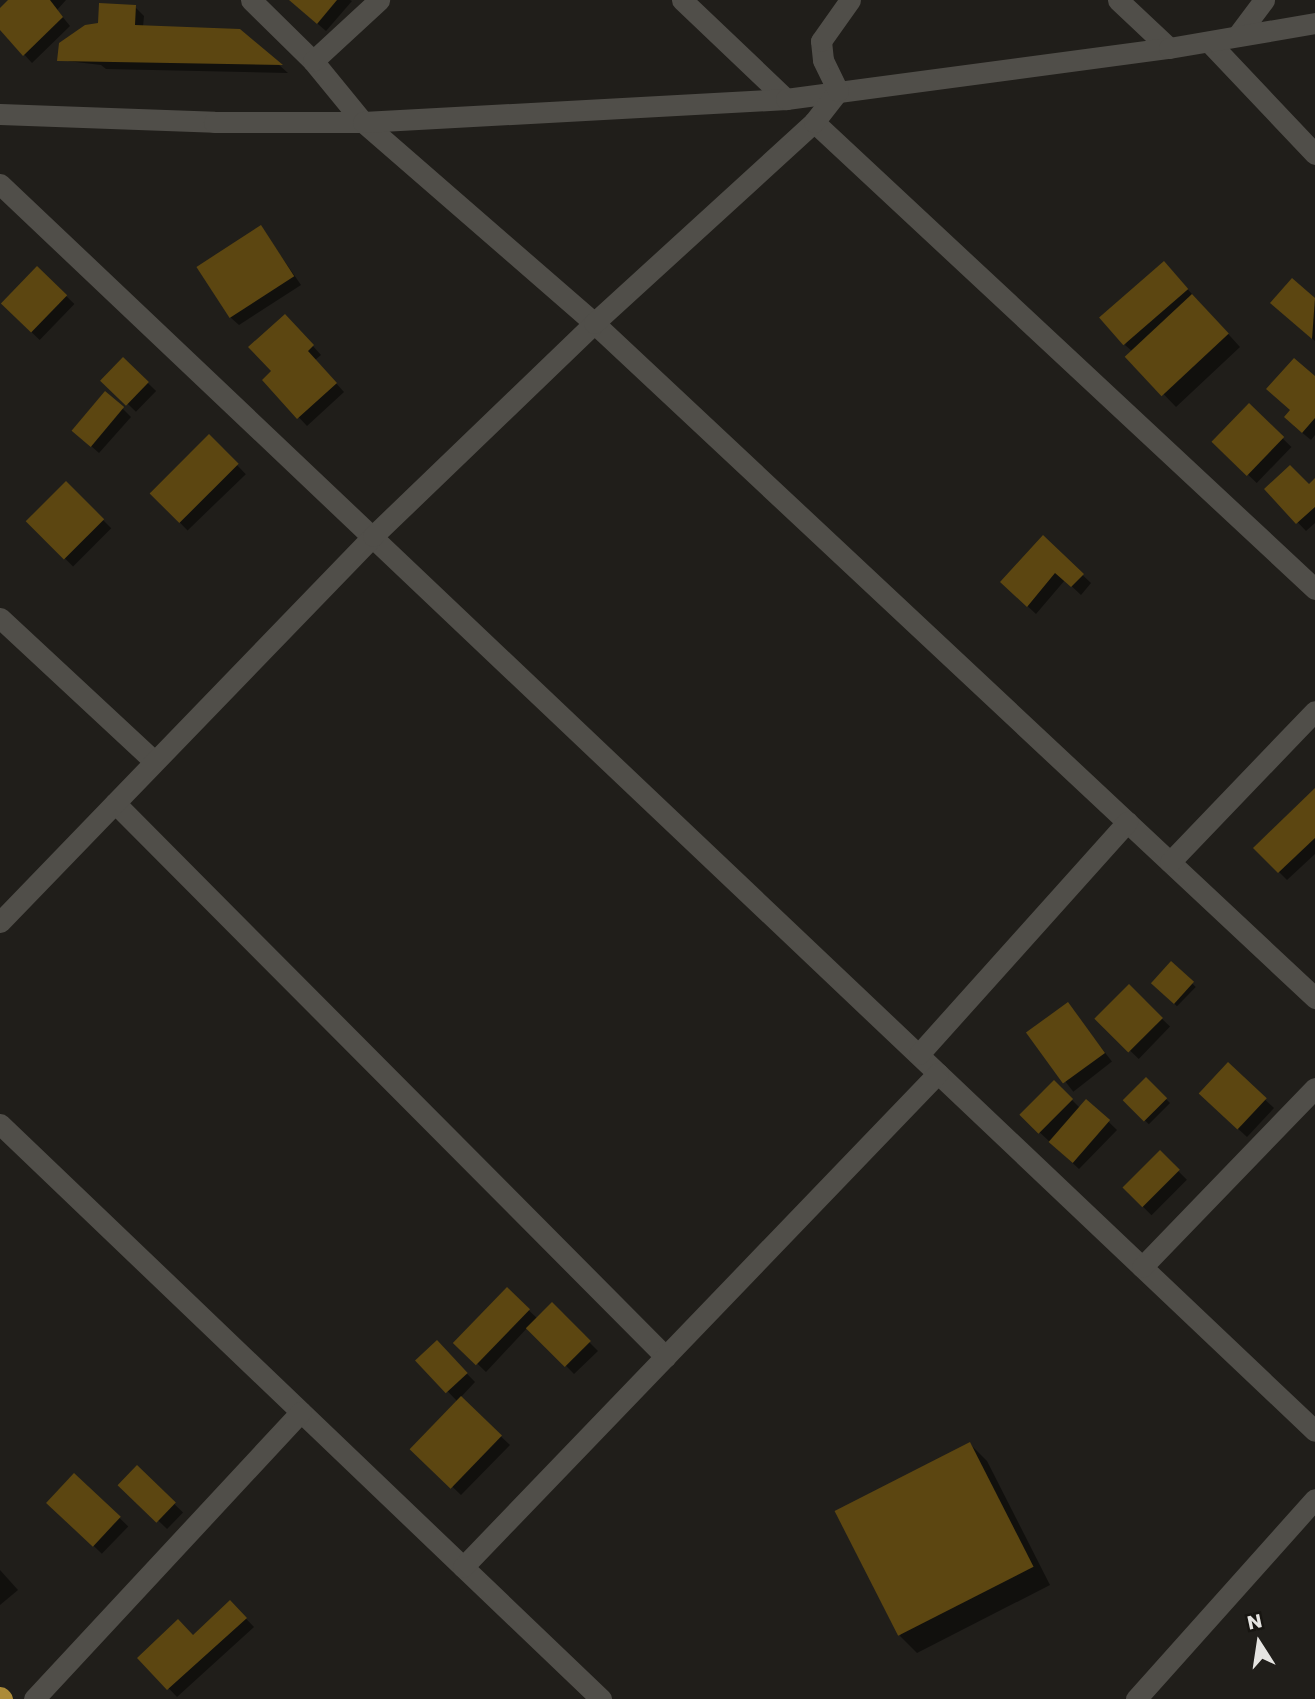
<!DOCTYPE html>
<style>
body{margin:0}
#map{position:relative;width:1315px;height:1699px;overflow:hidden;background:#201e1a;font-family:Poppins,sans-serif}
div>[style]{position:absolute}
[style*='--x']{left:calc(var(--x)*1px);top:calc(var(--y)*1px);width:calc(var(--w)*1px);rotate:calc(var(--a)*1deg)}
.shadow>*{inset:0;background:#0007;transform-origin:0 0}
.building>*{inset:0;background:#5c4611;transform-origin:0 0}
.minor>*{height:21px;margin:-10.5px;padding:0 10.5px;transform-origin:10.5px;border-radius:10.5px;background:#504e49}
.major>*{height:21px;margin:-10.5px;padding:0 10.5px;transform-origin:10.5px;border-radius:10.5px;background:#ac8b38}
span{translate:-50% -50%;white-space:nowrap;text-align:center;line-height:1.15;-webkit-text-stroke:7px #171511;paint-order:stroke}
.north{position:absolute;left:1224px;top:1608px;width:70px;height:70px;-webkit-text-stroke:5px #171511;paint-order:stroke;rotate:348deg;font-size:19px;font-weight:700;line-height:28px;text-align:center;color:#e5e4e1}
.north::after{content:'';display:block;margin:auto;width:24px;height:32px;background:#e5e4e1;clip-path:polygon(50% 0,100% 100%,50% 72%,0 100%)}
</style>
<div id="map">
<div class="shadow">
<div style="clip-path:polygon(11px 0,66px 0,57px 10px,70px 26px,32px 63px,0 28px,0 11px)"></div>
<div style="clip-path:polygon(290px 0,350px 0,352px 1px,326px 31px)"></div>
<div style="clip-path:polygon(135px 7px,144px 16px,143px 27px,240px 30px,288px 73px,106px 69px,101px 65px,59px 60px,97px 25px)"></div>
<div style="clip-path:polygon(261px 227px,301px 285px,239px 325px,230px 317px)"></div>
<div style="left:37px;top:268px;width:52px;height:50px;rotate:44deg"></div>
<div style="clip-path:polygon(1172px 272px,1240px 347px,1176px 407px,1128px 357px,1133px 352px,1125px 345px)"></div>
<div style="clip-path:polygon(1292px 280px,1315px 300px,1315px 341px,1281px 311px)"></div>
<div style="clip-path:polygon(293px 324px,321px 355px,315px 360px,344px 392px,307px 426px,264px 380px,274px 372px)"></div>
<div style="left:123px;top:359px;width:46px;height:29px;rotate:44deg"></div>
<div style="clip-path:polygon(1315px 379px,1315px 435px,1311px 440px,1294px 426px)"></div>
<div style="left:1249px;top:406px;width:59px;height:50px;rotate:44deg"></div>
<div style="clip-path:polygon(122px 408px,131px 417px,99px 453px,82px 438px)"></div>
<div style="left:209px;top:436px;width:53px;height:81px;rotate:46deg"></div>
<div style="clip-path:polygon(1315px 481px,1315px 523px,1306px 531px,1266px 489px,1309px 486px)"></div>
<div style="left:66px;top:483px;width:64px;height:54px;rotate:45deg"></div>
<div style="clip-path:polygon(1043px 538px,1091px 583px,1081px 595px,1065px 580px,1036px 614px,1010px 590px)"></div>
<div style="clip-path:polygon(1315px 791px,1315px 854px,1287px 880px,1255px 848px)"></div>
<div style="left:1172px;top:964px;width:33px;height:27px;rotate:44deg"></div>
<div style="left:1129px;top:987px;width:57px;height:45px;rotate:44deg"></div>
<div style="left:1067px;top:1004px;width:73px;height:49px;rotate:52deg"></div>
<div style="clip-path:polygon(1228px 1065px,1274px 1108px,1247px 1137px,1209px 1102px)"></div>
<div style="left:1146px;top:1079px;width:34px;height:30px;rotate:45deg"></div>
<div style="clip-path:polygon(1054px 1082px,1080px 1108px,1087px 1101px,1117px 1130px,1079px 1169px,1021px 1115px)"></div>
<div style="left:1160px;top:1153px;width:38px;height:50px;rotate:45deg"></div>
<div style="clip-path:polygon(507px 1290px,538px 1319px,552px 1305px,598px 1351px,574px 1374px,528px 1327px,486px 1372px,456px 1343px)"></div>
<div style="clip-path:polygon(437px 1343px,475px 1382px,460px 1398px,510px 1445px,461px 1495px,413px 1449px,458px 1402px,418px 1361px)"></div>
<div style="clip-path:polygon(970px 1444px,987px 1461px,1050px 1585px,917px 1653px,900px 1636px)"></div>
<div style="left:137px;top:1468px;width:64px;height:23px;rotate:44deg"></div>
<div style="left:75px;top:1475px;width:74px;height:38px;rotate:44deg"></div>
<div style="clip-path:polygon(0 1570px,18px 1590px,0 1605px)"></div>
<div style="clip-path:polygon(230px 1602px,254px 1627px,177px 1697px,140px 1658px,193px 1637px)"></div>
</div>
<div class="building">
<div style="clip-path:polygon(8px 0,50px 0,63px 17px,23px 56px,0 30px,0 8px)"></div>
<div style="clip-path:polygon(289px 0,337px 0,317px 24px)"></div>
<div style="clip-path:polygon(99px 3px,136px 5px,135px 25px,240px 29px,283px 65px,57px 61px,59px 43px,85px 25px,98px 23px)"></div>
<div style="left:261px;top:225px;width:61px;height:77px;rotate:57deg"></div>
<div style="left:1164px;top:261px;width:37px;height:86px;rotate:49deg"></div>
<div style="left:37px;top:266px;width:42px;height:52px;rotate:44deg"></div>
<div style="clip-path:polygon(1292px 278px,1315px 298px,1312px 339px,1270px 303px)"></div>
<div style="left:1192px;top:294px;width:54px;height:92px;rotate:47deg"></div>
<div style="clip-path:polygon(285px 314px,314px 345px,308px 351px,337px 383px,297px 419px,262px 380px,271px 371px,248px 347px)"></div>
<div style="left:123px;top:357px;width:36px;height:33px;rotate:44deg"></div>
<div style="clip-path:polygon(1294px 358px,1315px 376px,1315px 418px,1302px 433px,1284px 417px,1290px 410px,1266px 389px)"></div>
<div style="left:105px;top:391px;width:25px;height:52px;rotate:40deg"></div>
<div style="left:1249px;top:403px;width:49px;height:54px;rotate:44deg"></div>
<div style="left:209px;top:434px;width:42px;height:84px;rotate:45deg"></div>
<div style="clip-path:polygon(1290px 465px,1309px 484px,1315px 478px,1315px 507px,1296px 524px,1264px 489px)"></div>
<div style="left:66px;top:481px;width:54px;height:57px;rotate:45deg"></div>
<div style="clip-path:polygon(1043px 535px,1084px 574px,1071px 587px,1055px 573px,1027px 607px,1000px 582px)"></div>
<div style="clip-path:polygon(1315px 788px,1315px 838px,1278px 873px,1253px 848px)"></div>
<div style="left:1171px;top:961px;width:31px;height:30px;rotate:42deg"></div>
<div style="left:1129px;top:984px;width:48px;height:49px;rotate:45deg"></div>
<div style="left:1068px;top:1002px;width:63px;height:52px;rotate:54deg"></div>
<div style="left:1228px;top:1062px;width:53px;height:43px;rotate:43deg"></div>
<div style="left:1146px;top:1077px;width:30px;height:33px;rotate:45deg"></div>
<div style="left:1054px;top:1080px;width:27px;height:49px;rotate:45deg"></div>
<div style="left:1086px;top:1099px;width:32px;height:57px;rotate:41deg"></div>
<div style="left:1160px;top:1150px;width:28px;height:53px;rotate:45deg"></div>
<div style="left:507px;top:1287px;width:32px;height:78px;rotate:44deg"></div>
<div style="left:552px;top:1302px;width:55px;height:37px;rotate:45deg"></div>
<div style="left:437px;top:1340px;width:45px;height:30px;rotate:47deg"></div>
<div style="left:461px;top:1396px;width:57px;height:74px;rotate:44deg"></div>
<div style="left:970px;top:1442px;width:140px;height:152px;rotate:63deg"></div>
<div style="left:137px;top:1465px;width:54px;height:28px;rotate:44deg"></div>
<div style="left:74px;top:1473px;width:64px;height:41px;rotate:43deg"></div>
<div style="clip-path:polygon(230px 1600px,247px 1618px,167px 1690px,137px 1658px,178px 1619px,193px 1635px)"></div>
</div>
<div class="minor">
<div style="--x:251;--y:0;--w:87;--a:44.5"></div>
<div style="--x:313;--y:61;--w:79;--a:50.7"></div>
<div style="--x:363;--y:122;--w:306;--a:41"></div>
<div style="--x:594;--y:323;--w:988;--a:43.11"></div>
<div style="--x:682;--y:0;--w:144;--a:43.6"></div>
<div style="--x:1118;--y:0;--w:70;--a:43.3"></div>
<div style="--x:1237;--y:36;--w:45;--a:-53.1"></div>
<div style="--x:1209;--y:42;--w:154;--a:46.6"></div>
<div style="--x:313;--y:61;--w:90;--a:-42.7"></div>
<div style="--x:0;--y:114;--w:214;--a:2.1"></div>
<div style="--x:214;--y:122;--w:149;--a:0"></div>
<div style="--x:363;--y:122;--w:424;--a:-3.1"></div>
<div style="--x:786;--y:99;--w:386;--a:-7.6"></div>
<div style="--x:1169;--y:48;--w:148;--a:-9.7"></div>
<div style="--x:814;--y:122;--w:685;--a:42.99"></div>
<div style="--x:0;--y:184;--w:1812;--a:43.48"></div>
<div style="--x:0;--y:618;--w:210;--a:42.9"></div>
<div style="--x:115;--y:803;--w:781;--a:45.16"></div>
<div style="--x:1170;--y:862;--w:209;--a:-46.2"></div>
<div style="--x:0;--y:922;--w:537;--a:-45.98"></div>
<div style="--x:373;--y:536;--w:307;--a:-43.9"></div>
<div style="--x:594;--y:323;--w:298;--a:-42.4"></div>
<div style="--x:814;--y:122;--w:39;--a:-52"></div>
<div style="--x:838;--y:91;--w:34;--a:-116"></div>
<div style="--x:823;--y:60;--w:19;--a:-96"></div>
<div style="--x:821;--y:41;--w:50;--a:-54.7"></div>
<div style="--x:919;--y:1054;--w:312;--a:-48.1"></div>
<div style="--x:0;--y:1124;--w:832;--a:43.73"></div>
<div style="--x:1142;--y:1267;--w:249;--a:-46"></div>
<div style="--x:463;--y:1567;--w:685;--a:-46.12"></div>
<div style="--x:34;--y:1699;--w:392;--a:-47.1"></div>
<div style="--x:1136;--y:1699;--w:268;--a:-48.2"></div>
</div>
<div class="major">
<div style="--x:0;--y:1697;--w:3;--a:45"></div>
</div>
<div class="north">N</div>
</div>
